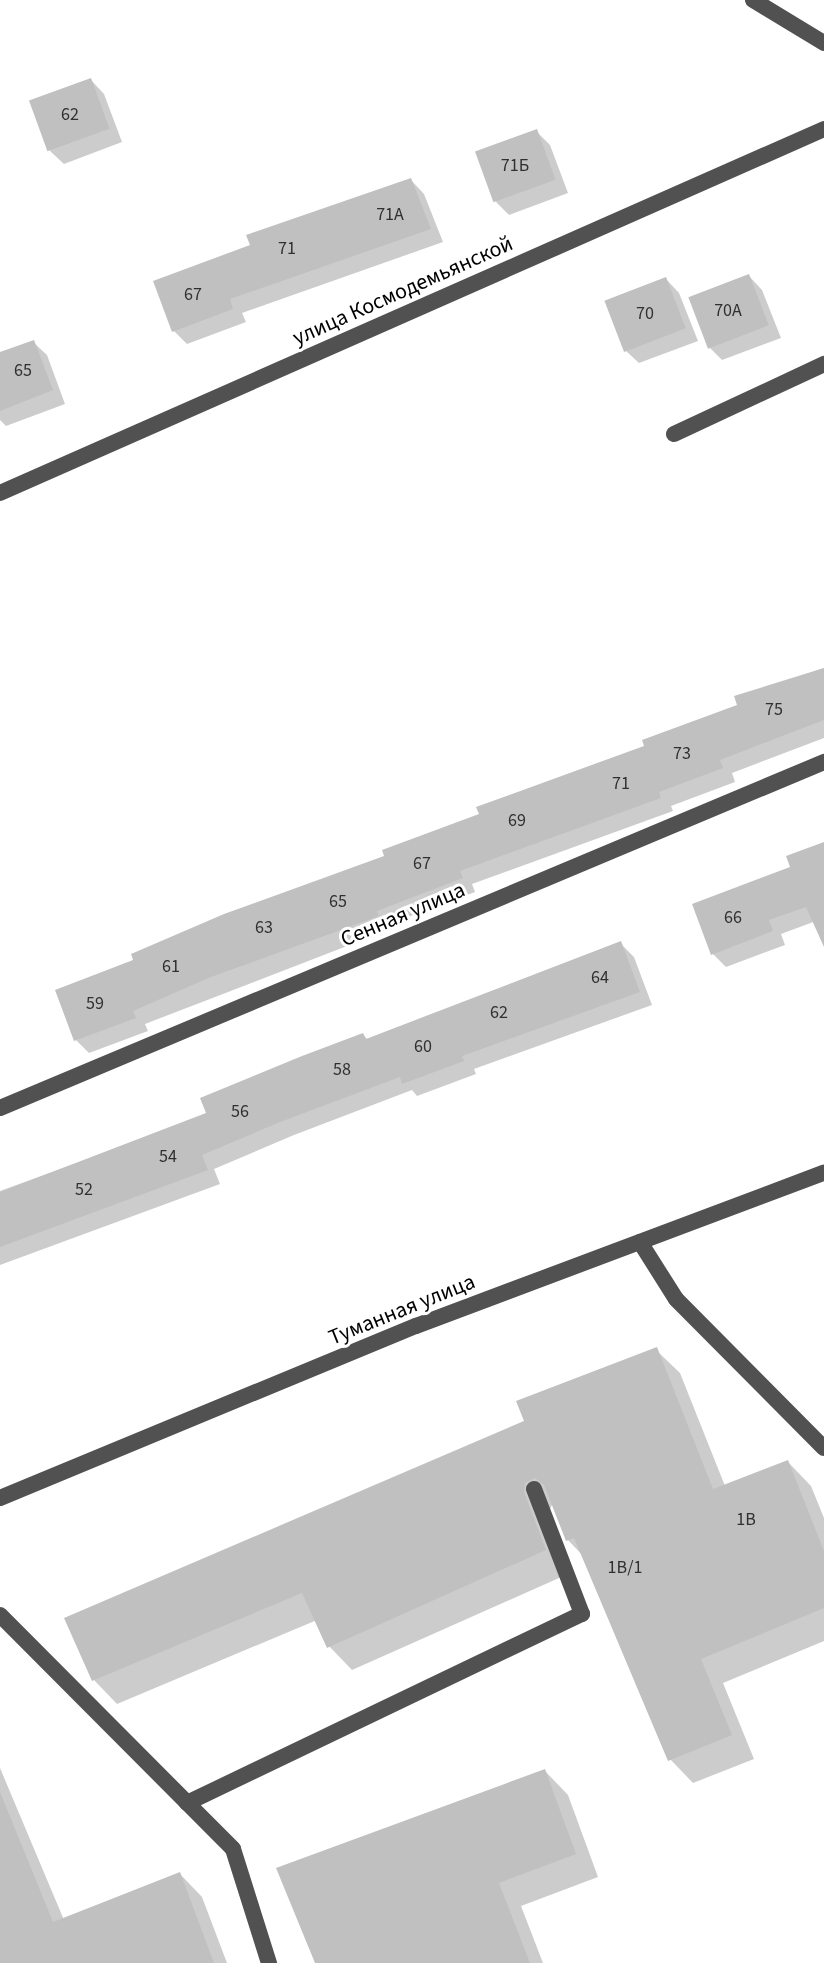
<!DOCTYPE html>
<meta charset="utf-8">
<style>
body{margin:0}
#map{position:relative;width:824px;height:1963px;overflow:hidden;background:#fff;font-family:"Source Sans 3",sans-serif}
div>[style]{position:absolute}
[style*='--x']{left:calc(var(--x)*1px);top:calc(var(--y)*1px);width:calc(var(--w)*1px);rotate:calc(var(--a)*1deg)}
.shadow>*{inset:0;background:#0003}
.building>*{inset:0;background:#c0c0c0;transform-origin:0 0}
.lane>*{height:16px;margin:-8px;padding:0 8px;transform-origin:8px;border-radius:8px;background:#515151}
.street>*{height:16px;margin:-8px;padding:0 8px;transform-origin:8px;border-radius:8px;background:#515151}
span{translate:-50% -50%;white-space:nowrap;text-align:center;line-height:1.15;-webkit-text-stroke:6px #fff;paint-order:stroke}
.number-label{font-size:18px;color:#303030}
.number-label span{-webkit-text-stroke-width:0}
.street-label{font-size:22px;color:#000}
</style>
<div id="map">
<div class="shadow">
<div style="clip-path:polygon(91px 80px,104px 94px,122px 142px,64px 164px,50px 151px)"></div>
<div style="clip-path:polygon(536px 131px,550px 145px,568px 193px,509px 215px,496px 202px)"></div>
<div style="clip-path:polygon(411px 180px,424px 194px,443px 242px,242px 313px,246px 322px,187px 344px,174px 331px,252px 246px)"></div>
<div style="clip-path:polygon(749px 276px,762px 290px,781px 338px,722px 360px,709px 347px)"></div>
<div style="clip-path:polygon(666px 279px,679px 293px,698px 341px,639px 363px,625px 350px)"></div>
<div style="clip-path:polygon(33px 342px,47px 355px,65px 404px,6px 426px,0 420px,0 355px)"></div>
<div style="clip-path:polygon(824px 668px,824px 738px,732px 773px,735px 782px,671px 806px,673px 811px,472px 884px,475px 892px,389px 924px,391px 929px,145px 1024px,148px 1031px,89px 1053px,76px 1040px,386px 857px,739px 706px,736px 698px)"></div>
<div style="clip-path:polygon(824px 844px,824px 918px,781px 934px,785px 945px,726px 967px,713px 954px)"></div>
<div style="clip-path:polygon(620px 943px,634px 957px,652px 1005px,474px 1069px,476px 1074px,417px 1096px,412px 1090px,294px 1135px,214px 1169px,220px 1184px,0 1265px,0 1191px,208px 1115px,363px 1035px,368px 1040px)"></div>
<div style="clip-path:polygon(656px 1350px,680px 1373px,725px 1486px,788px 1462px,811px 1486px,824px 1518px,824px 1641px,723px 1683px,754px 1759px,693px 1783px,670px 1759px,584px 1557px,568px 1540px,553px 1503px,546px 1517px,568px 1574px,352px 1670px,329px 1646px,317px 1620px,117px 1704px,94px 1680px)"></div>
<div style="clip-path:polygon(0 1768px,64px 1920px,180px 1874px,202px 1897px,227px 1963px,0 1963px)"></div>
<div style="clip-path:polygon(545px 1771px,568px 1795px,598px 1877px,521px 1906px,543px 1963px,317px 1963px)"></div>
</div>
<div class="building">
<div style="left:91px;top:78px;width:54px;height:66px;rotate:70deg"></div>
<div style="left:537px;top:129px;width:54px;height:66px;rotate:70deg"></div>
<div style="clip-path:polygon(411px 178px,431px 229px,230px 299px,233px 309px,172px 332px,153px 281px,250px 245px,246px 235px)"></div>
<div style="left:749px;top:274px;width:55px;height:65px;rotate:69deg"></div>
<div style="left:666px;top:277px;width:55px;height:66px;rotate:69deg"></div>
<div style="clip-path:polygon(34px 340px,53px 390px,0 411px,0 352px)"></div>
<div style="clip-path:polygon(824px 668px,824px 720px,720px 760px,723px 768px,659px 792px,661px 798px,460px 871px,463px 878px,377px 911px,379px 916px,211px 977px,133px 1011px,136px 1018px,74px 1041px,55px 990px,133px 960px,131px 954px,224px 914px,384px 856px,382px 850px,479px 814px,476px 807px,644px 746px,642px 740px,737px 705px,734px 696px)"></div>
<div style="clip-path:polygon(824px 842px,824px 947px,806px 907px,769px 920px,773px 931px,711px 955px,692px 904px,790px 867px,786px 856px)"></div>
<div style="clip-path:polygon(621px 941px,640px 992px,462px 1056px,464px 1061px,402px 1084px,400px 1077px,280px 1122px,202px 1155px,208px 1170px,0 1247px,0 1192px,206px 1113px,200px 1098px,302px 1056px,363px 1033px,366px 1039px)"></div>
<div style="clip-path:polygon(657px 1347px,713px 1489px,788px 1460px,824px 1551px,824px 1608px,701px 1659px,732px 1735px,668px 1761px,574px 1538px,566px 1541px,544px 1485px,535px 1478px,525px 1483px,524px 1492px,546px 1550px,327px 1648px,302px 1593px,92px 1681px,64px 1618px,524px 1421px,516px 1401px)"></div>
<div style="clip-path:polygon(545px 1769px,576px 1854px,499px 1883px,530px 1963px,315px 1963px,276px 1868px)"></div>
<div style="clip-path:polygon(0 1792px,53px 1922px,180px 1872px,214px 1963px,0 1963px)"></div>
</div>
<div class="lane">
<div style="--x:674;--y:434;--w:166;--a:-25"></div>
<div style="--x:640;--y:1242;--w:67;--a:57.7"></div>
<div style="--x:676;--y:1299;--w:210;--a:45.2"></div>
<div style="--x:0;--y:1498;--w:450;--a:-22.5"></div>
<div style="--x:416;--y:1326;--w:436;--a:-20.6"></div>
<div style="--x:0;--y:1615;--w:330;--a:45.1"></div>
<div style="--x:233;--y:1849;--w:120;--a:72.5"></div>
<div style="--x:187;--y:1803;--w:438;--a:-25.6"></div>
<div style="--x:582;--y:1614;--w:134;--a:-111"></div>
</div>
<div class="street">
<div style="--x:753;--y:0;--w:83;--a:31.2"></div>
<div style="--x:0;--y:493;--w:901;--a:-23.83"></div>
<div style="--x:0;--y:1108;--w:894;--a:-22.78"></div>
</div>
<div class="number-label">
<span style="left:70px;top:115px">62</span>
<span style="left:515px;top:166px">71Б</span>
<span style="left:390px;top:215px">71А</span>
<span style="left:287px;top:249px">71</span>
<span style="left:193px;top:295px">67</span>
<span style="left:728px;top:311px">70А</span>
<span style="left:645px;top:314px">70</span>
<span style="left:23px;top:371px">65</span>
<span style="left:774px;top:710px">75</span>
<span style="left:682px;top:754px">73</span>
<span style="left:621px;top:784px">71</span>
<span style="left:517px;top:821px">69</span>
<span style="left:422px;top:864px">67</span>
<span style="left:338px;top:902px">65</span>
<span style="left:733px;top:918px">66</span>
<span style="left:264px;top:928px">63</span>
<span style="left:171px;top:967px">61</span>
<span style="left:600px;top:978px">64</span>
<span style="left:95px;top:1004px">59</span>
<span style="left:499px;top:1013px">62</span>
<span style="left:423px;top:1047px">60</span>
<span style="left:342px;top:1070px">58</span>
<span style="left:240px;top:1112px">56</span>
<span style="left:168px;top:1157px">54</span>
<span style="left:84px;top:1190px">52</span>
<span style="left:746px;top:1520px">1В</span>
<span style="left:625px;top:1568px">1В/1</span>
</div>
<div class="street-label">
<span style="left:403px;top:291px;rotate:-24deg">улица Космодемьянской</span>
<span style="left:403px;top:915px;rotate:-23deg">Сенная улица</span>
<span style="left:402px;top:1310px;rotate:-22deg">Туманная улица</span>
</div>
</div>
